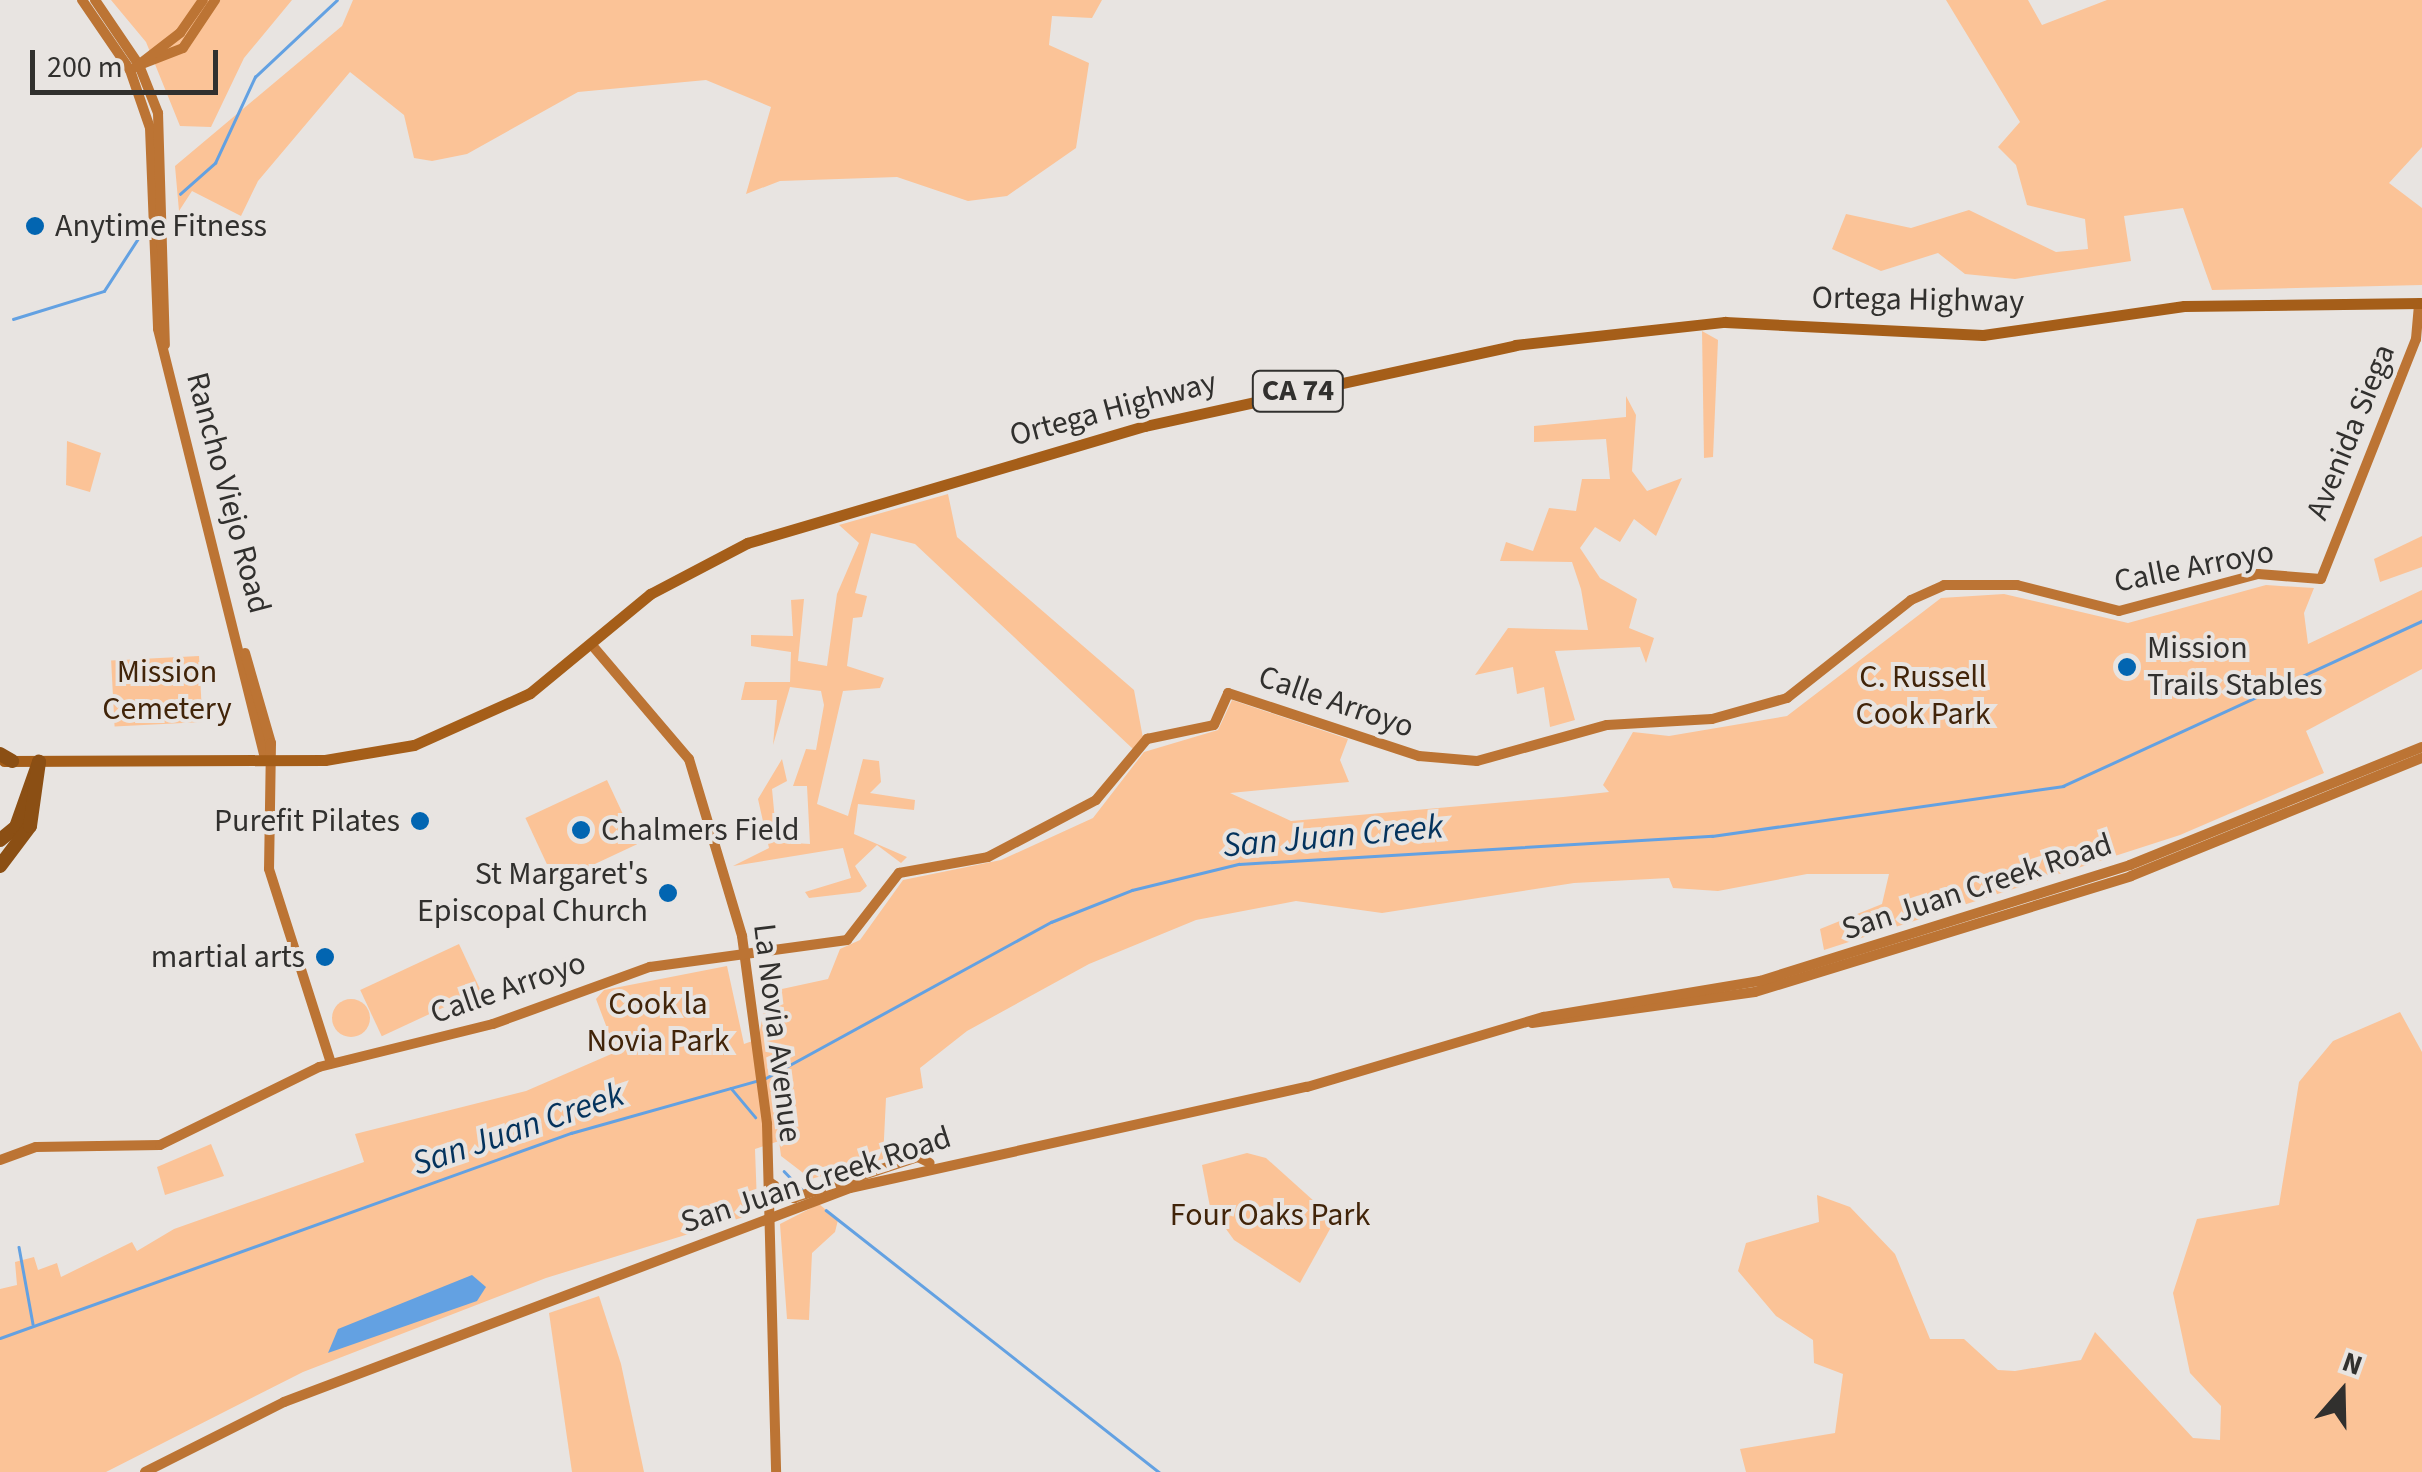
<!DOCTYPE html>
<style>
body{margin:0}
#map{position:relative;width:2422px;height:1472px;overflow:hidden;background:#e8e4e1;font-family:"Source Sans 3",sans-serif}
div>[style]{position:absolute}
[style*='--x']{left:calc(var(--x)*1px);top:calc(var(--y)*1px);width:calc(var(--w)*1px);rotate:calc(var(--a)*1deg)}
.green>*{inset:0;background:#fbc397;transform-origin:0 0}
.round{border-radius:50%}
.water>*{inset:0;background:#63a1e2}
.stream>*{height:2.5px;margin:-1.25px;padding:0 1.25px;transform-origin:1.25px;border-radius:1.25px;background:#63a1e2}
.secondary>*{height:10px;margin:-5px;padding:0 5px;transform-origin:5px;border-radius:5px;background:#bc7434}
.primary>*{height:11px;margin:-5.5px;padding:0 5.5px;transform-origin:5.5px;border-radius:5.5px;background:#a55e19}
.highway>*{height:14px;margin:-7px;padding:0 7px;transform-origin:7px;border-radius:7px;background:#8b4f14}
.dots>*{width:28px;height:28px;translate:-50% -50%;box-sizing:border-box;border:5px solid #e8e4e1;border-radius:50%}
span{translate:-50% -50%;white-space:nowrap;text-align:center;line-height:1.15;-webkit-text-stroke:8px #e8e4e1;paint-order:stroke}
.shield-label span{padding:2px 8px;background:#e8e4e1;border:2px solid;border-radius:8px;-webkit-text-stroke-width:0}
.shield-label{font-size:30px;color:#31302e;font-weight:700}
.poi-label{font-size:32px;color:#31302e}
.left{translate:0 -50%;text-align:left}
.right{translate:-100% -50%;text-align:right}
.street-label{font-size:32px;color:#31302e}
.park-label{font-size:32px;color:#412409}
.water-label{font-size:35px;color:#04335d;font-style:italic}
.north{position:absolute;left:2292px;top:1342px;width:100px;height:100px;-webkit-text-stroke:8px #e8e4e1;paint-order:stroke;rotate:20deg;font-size:28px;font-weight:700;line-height:40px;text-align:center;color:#31302e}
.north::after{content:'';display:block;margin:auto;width:35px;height:45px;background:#31302e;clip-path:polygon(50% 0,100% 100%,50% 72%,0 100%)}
.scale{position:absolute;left:30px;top:50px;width:188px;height:45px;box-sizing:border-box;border:5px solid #31302e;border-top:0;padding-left:12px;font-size:30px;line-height:35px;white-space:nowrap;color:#31302e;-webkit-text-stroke:8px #e8e4e1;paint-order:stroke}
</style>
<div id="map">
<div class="green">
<div style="clip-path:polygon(111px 0,292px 0,244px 58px,211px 127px,180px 126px,146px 42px)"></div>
<div style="clip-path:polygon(353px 0,1102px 0,1092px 18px,1052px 16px,1049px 45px,1089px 63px,1076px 148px,1007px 196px,968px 201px,897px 177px,780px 181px,746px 194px,771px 107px,706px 80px,578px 92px,467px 154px,432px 161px,414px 158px,404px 115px,350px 72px,258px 181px,241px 216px,192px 191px,179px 211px,175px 166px,342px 26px)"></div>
<div style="clip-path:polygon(1946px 0,2028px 0,2042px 25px,2107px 0,2422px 0,2422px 147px,2389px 183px,2422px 208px,2422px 285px,2212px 290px,2183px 208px,2124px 216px,2131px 261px,2015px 279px,1965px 274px,1938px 253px,1881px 271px,1832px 249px,1846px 214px,1911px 228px,1969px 210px,2056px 252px,2088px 249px,2085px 219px,2027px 205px,2016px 165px,1998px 147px,2020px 122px)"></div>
<div style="clip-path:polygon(1702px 331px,1718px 340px,1713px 457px,1704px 458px)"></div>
<div style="clip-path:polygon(1626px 396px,1636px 415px,1632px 471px,1647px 491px,1682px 478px,1656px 536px,1634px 519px,1620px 542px,1595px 527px,1580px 548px,1600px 578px,1637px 599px,1629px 628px,1654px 638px,1646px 663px,1640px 647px,1555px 651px,1575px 720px,1550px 727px,1544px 687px,1517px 694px,1513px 667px,1475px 675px,1508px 628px,1588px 630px,1581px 589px,1572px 562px,1500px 561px,1506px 542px,1533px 551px,1549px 508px,1576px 511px,1582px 479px,1610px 479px,1606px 439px,1534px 442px,1534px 426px,1626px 417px)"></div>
<div style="clip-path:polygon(67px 441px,101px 453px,90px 492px,66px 485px)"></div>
<div style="clip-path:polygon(948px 494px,957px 537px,1134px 690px,1143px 738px,1133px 749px,915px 544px,871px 533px,855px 593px,867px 596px,862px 617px,853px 618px,847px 666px,884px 678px,880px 688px,843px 691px,817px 804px,848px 816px,863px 759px,879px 761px,881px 782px,870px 793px,915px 800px,914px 810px,858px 804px,854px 834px,907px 857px,901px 863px,877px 845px,855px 866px,867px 886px,860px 892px,809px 898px,805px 892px,851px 878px,843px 848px,733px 866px,769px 848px,758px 799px,782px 759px,787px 781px,772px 789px,777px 842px,810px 844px,807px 786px,793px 786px,806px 749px,816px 750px,824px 705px,821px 691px,790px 687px,773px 745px,777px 700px,741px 700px,745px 682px,790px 682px,791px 652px,751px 646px,751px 635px,793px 636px,791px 600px,804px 599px,798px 661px,827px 666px,837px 594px,859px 543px,839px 525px)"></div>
<div style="clip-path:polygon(2422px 536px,2422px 567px,2380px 582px,2374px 559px)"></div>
<div style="clip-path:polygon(2266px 585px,2314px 588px,2304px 613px,2308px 644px,2422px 590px,2422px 669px,2306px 731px,2324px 773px,2180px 835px,1824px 950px,1820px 929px,1882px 904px,1889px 874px,1807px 874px,1718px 891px,1673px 888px,1669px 878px,1574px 883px,1382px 913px,1296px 901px,1196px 920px,1089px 964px,967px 1031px,920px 1068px,923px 1088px,886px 1098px,883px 1159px,811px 1179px,781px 1156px,779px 1141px,755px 1149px,757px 1204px,747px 1216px,546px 1278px,303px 1372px,106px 1472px,0 1472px,0 1289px,17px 1285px,15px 1262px,34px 1257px,38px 1270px,57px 1263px,61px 1277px,132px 1242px,137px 1251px,174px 1229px,364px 1162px,355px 1134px,526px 1091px,616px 1052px,596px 999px,604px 990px,727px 966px,744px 1044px,758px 1039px,768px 992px,828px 979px,840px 949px,860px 940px,903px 880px,1001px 860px,1093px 818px,1144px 752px,1218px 730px,1232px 700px,1348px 739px,1340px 760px,1349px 782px,1230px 793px,1291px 821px,1563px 797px,1609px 792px,1603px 785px,1633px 732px,1669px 736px,1787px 716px,1941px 598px,2004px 594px,2128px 623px)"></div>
<div style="left:199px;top:656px;width:66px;height:88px;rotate:87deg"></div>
<div style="left:607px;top:780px;width:71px;height:90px;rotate:65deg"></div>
<div style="left:459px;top:944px;width:51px;height:109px;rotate:65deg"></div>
<div class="round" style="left:332px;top:999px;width:38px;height:38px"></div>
<div style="clip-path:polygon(2400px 1012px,2422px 1052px,2422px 1472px,1746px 1472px,1740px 1449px,1835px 1433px,1843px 1374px,1814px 1363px,1813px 1340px,1776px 1316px,1738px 1271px,1746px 1243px,1819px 1222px,1817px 1195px,1850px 1207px,1895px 1254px,1930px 1339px,1964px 1339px,1998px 1370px,2015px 1371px,2081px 1360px,2095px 1332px,2193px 1438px,2220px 1440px,2221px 1406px,2190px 1373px,2173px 1293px,2197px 1219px,2279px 1205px,2299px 1082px,2333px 1041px)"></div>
<div style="clip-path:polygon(211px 1144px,224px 1176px,165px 1195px,157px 1167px)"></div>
<div style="clip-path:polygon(1247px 1153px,1266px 1158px,1335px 1220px,1300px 1283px,1234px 1240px,1210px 1207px,1202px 1165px)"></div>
<div style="clip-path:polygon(819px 1204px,838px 1220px,835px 1232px,812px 1253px,809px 1320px,787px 1319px,780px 1224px)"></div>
<div style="clip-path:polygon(599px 1296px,621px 1364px,644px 1472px,572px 1472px,549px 1313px)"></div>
</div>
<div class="water">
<div style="clip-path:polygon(472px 1275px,486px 1287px,477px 1301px,328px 1353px,338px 1329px)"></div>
</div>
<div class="stream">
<div style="--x:180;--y:194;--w:47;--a:-41.5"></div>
<div style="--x:215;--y:163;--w:95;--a:-65.1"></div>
<div style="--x:255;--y:77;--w:112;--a:-43.2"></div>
<div style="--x:13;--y:319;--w:95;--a:-17.1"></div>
<div style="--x:104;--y:291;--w:77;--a:-57.1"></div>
<div style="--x:764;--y:1079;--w:327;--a:-28.7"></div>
<div style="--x:1051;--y:922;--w:87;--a:-21.6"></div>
<div style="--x:1132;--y:890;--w:110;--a:-13.7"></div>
<div style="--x:1239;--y:864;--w:474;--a:-3.4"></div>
<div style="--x:1712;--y:836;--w:355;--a:-8.1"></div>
<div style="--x:2063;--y:786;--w:395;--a:-24.7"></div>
<div style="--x:731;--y:1088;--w:38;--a:50"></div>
<div style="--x:784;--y:1171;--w:28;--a:46"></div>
<div style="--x:826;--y:1210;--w:424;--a:38.2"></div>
<div style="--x:19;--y:1247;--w:78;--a:79.7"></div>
<div style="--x:0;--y:1338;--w:607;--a:-19.75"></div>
<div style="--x:571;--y:1133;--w:192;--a:-15.7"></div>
</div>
<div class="secondary">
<div style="--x:82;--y:0;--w:85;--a:55.6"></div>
<div style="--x:130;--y:70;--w:61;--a:71"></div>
<div style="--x:150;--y:128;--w:201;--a:87.7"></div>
<div style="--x:158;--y:329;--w:445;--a:76"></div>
<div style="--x:95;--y:0;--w:78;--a:55.9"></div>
<div style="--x:139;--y:65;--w:52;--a:68.4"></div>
<div style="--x:158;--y:113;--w:232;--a:88.3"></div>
<div style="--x:139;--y:65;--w:47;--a:-21.1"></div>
<div style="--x:183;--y:48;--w:58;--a:-56.3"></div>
<div style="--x:136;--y:67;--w:56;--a:-37.7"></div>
<div style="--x:180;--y:33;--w:40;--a:-55.1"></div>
<div style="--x:591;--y:644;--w:151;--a:49.6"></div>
<div style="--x:689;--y:759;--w:185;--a:73.3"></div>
<div style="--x:742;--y:936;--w:190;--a:82.4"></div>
<div style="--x:767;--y:1124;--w:348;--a:88.5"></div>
<div style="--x:245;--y:653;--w:94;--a:73.9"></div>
<div style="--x:271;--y:743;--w:126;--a:90.9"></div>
<div style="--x:269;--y:869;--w:204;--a:72.3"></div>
<div style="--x:1532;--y:1023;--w:225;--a:-7.9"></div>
<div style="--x:1755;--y:992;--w:393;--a:-17.1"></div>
<div style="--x:2131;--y:876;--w:314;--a:-22.1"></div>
<div style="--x:0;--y:1160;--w:38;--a:-20"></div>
<div style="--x:36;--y:1147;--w:124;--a:-0.9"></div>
<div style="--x:160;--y:1145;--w:177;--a:-26.1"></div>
<div style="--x:319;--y:1067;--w:179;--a:-13.9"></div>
<div style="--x:493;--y:1024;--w:167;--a:-20"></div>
<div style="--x:650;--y:967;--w:199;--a:-7.8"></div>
<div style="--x:847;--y:940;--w:85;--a:-52.2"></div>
<div style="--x:899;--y:873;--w:90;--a:-10.2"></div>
<div style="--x:988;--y:857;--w:122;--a:-27.8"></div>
<div style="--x:1096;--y:800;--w:80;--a:-50.1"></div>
<div style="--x:1147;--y:739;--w:68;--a:-11.8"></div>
<div style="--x:1214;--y:725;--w:35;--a:-66"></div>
<div style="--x:1228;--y:693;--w:201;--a:18.3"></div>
<div style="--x:1419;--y:756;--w:58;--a:4.9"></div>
<div style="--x:1477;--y:761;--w:135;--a:-15.5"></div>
<div style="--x:1607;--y:725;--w:105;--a:-3.3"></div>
<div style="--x:1712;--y:719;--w:78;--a:-15.6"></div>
<div style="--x:1787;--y:698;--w:158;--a:-38.3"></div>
<div style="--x:1911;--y:600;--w:36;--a:-24"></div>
<div style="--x:1944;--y:585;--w:73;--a:0"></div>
<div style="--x:2017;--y:585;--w:105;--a:14.3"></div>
<div style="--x:2119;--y:611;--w:144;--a:-14.9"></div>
<div style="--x:2258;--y:574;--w:63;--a:4.5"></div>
<div style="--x:2321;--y:579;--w:258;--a:-68.4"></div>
<div style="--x:2416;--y:339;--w:36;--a:-85"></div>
<div style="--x:769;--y:1182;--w:30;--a:33"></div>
<div style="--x:794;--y:1198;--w:131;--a:-18.3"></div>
<div style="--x:918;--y:1157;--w:13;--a:27"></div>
<div style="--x:145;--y:1472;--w:156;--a:-26.7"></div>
<div style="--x:284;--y:1402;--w:605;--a:-20.71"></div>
<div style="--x:850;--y:1188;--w:468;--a:-12.5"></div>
<div style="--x:1307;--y:1087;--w:247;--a:-16.5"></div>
<div style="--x:1544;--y:1017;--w:219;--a:-9.5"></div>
<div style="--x:1760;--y:981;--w:388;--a:-17.4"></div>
<div style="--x:2130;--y:865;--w:315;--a:-22"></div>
</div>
<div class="primary">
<div style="--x:4;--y:761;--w:321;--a:-0.2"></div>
<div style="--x:325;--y:760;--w:90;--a:-9.6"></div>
<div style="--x:414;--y:745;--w:127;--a:-24.1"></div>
<div style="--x:530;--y:693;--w:156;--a:-39.5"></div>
<div style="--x:650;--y:594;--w:110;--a:-27.7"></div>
<div style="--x:747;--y:543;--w:415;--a:-16.4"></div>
<div style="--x:1145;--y:426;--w:379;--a:-12.3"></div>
<div style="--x:1515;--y:345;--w:211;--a:-6.3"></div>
<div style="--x:1725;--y:322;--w:258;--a:2.9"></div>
<div style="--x:1983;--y:335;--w:203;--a:-8.2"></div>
<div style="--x:2184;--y:306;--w:238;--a:-0.7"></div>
</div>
<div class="highway">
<div style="--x:0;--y:754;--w:14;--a:30"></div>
<div style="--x:0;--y:840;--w:21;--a:-39"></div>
<div style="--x:16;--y:827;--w:69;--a:-70.5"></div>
<div style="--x:0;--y:866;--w:50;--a:-53.1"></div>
<div style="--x:30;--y:826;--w:65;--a:-82"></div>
</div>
<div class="dots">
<div style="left:35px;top:226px;background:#0265b1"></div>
<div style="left:2127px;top:667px;background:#0265b1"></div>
<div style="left:420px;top:821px;background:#0265b1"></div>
<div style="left:581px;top:830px;background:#0265b1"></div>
<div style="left:668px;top:893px;background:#0265b1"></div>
<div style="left:325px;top:957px;background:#0265b1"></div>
</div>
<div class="shield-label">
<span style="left:1298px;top:391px">CA 74</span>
</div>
<div class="poi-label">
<span class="left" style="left:55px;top:226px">Anytime Fitness</span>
<span class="left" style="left:2147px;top:667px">Mission<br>Trails Stables</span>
<span class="right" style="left:400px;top:821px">Purefit Pilates</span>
<span class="left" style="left:601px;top:830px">Chalmers Field</span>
<span class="right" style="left:648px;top:893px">St Margaret's<br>Episcopal Church</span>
<span class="right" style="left:305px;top:957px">martial arts</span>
</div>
<div class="street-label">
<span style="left:1918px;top:300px;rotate:1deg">Ortega Highway</span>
<span style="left:1113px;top:409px;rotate:-15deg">Ortega Highway</span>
<span style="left:2351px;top:432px;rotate:-68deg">Avenida Siega</span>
<span style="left:228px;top:493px;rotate:75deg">Rancho Viejo Road</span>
<span style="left:2194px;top:567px;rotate:-11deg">Calle Arroyo</span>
<span style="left:1336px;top:702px;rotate:19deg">Calle Arroyo</span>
<span style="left:1977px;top:887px;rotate:-18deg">San Juan Creek Road</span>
<span style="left:508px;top:988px;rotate:-19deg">Calle Arroyo</span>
<span style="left:777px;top:1033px;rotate:83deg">La Novia Avenue</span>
<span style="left:816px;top:1180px;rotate:-18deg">San Juan Creek Road</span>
</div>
<div class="park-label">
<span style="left:167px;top:691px">Mission<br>Cemetery</span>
<span style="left:1923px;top:696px">C. Russell<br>Cook Park</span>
<span style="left:658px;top:1023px">Cook la<br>Novia Park</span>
<span style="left:1270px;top:1215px">Four Oaks Park</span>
</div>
<div class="water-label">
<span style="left:1333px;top:836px;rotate:-5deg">San Juan Creek</span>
<span style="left:518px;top:1129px;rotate:-19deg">San Juan Creek</span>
</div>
<div class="north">N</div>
<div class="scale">200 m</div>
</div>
